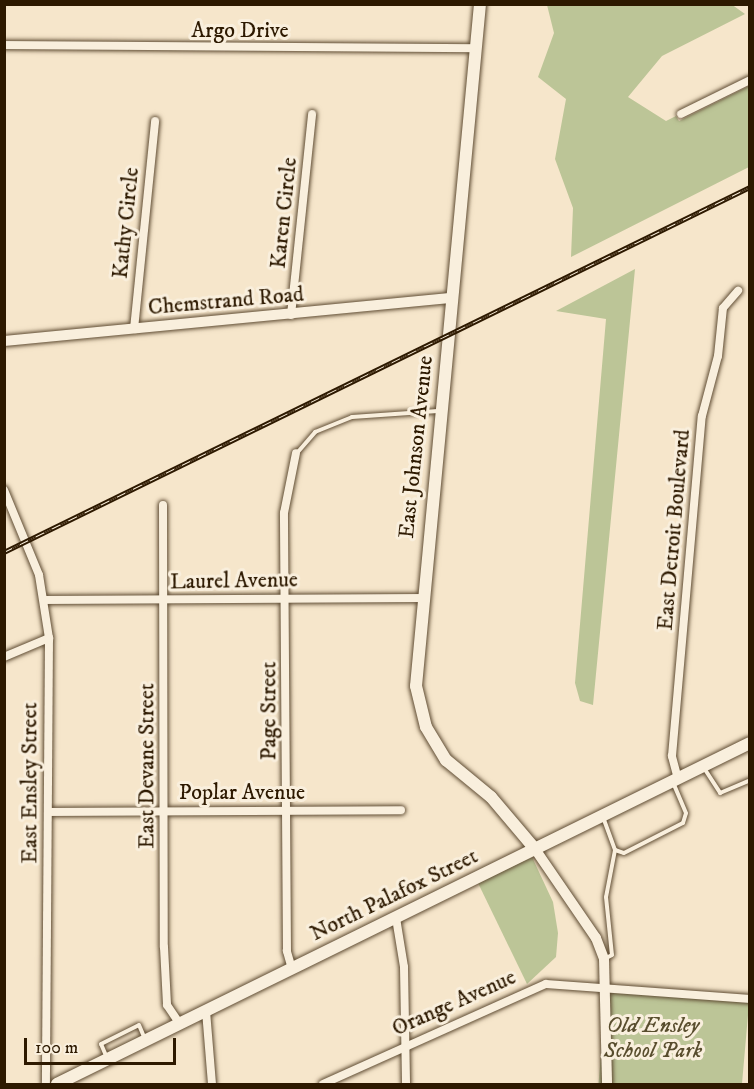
<!DOCTYPE html>
<style>
body{margin:0}
#map{position:relative;width:754px;height:1089px;overflow:hidden;background:#f6e6cb;font-family:"IM FELL DW Pica",serif}
div>[style]{position:absolute}
[style*='--x']{left:calc(var(--x)*1px);top:calc(var(--y)*1px);width:calc(var(--w)*1px);rotate:calc(var(--a)*1deg)}
.green>*{inset:0;background:#bcc597;transform-origin:0 0}
.roads{filter:drop-shadow(0 0 2px #5f4c33) drop-shadow(0 0 2px #5f4c33)}
.service>*{height:4px;margin:-2px;padding:0 2px;transform-origin:2px;border-radius:2px;background:#f9efdd}
.minor>*{height:8px;margin:-4px;padding:0 4px;transform-origin:4px;border-radius:4px;background:#f9efdd}
.tertiary>*{height:10px;margin:-5px;padding:0 5px;transform-origin:5px;border-radius:5px;background:#f9efdd}
.secondary>*{height:12px;margin:-6px;padding:0 6px;transform-origin:6px;border-radius:6px;background:#f9efdd}
.rail>*{height:5px;margin-top:-2.5px;transform-origin:0;background:repeating-linear-gradient(90deg,#f9efdd 0 9px,#2d1900 0 18px);box-sizing:border-box;border-block:2px solid #2d1900}
span{translate:-50% -50%;white-space:nowrap;text-align:center;line-height:1.15;-webkit-text-stroke:6px #f9efdd;paint-order:stroke}
.street-label{font-size:22px;color:#2d1900}
.park-label{font-size:22px;color:#584d2d;font-style:italic}
.frame{position:absolute;inset:0;border:6px solid #2d1900;pointer-events:none}
.scale{position:absolute;left:24px;top:1038px;width:152px;height:27px;box-sizing:border-box;border:3px solid #2d1900;border-top:0;padding-left:8px;font-size:18px;line-height:21px;white-space:nowrap;color:#2d1900;-webkit-text-stroke:4px #f9efdd;paint-order:stroke}
</style>
<div id="map">
<div class="green">
<div style="clip-path:polygon(547px 5px,731px 4px,745px 14px,662px 56px,628px 97px,666px 121px,676px 116px,679px 121px,749px 86px,749px 167px,571px 257px,573px 208px,555px 159px,566px 99px,538px 77px,554px 33px)"></div>
<div style="clip-path:polygon(635px 269px,593px 705px,580px 701px,575px 683px,606px 319px,556px 311px)"></div>
<div style="clip-path:polygon(532px 857px,553px 902px,558px 933px,556px 957px,527px 984px,478px 883px)"></div>
<div style="left:607px;top:986px;width:143px;height:98px;rotate:5deg"></div>
</div>
<div class="roads">
<div class="service">
<div style="--x:297;--y:453;--w:28;--a:-49"></div>
<div style="--x:315;--y:432;--w:40;--a:-22"></div>
<div style="--x:352;--y:417;--w:86;--a:-4"></div>
<div style="--x:704;--y:768;--w:30;--a:57"></div>
<div style="--x:720;--y:793;--w:33;--a:-23"></div>
<div style="--x:603;--y:817;--w:35;--a:70"></div>
<div style="--x:615;--y:850;--w:48;--a:100.8"></div>
<div style="--x:606;--y:897;--w:58;--a:84.1"></div>
<div style="--x:612;--y:955;--w:7;--a:153"></div>
<div style="--x:615;--y:850;--w:9;--a:18"></div>
<div style="--x:624;--y:853;--w:66;--a:-27"></div>
<div style="--x:683;--y:823;--w:10;--a:-73"></div>
<div style="--x:686;--y:813;--w:33;--a:-113"></div>
<div style="--x:107;--y:1058;--w:15;--a:-113"></div>
<div style="--x:101;--y:1044;--w:42;--a:-26.6"></div>
<div style="--x:139;--y:1025;--w:13;--a:67"></div>
</div>
<div class="minor">
<div style="--x:4;--y:45;--w:472;--a:0.4"></div>
<div style="--x:681;--y:114;--w:77;--a:-26.2"></div>
<div style="--x:291;--y:315;--w:202;--a:-84"></div>
<div style="--x:134;--y:329;--w:209;--a:-84.2"></div>
<div style="--x:4;--y:490;--w:92;--a:67.6"></div>
<div style="--x:39;--y:575;--w:64;--a:81"></div>
<div style="--x:49;--y:638;--w:446;--a:90.4"></div>
<div style="--x:163;--y:505;--w:442;--a:89.9"></div>
<div style="--x:164;--y:947;--w:58;--a:87"></div>
<div style="--x:167;--y:1005;--w:23;--a:56"></div>
<div style="--x:45;--y:600;--w:377;--a:-0.3"></div>
<div style="--x:4;--y:657;--w:49;--a:-22.9"></div>
<div style="--x:678;--y:779;--w:24;--a:-105"></div>
<div style="--x:672;--y:756;--w:341;--a:-85"></div>
<div style="--x:702;--y:416;--w:62;--a:-75.1"></div>
<div style="--x:718;--y:356;--w:48;--a:-84.1"></div>
<div style="--x:723;--y:308;--w:23;--a:-49"></div>
<div style="--x:48;--y:812;--w:353;--a:-0.3"></div>
<div style="--x:396;--y:918;--w:50;--a:80.7"></div>
<div style="--x:404;--y:967;--w:117;--a:89"></div>
<div style="--x:292;--y:969;--w:19;--a:-106"></div>
<div style="--x:287;--y:951;--w:438;--a:-90.4"></div>
<div style="--x:284;--y:513;--w:61;--a:-78.7"></div>
<div style="--x:206;--y:1011;--w:73;--a:85.3"></div>
<div style="--x:323;--y:1084;--w:244;--a:-24.2"></div>
<div style="--x:546;--y:984;--w:205;--a:4.2"></div>
</div>
<div class="tertiary">
<div style="--x:4;--y:341;--w:448;--a:-5.5"></div>
<div style="--x:535;--y:849;--w:108;--a:55.6"></div>
<div style="--x:596;--y:938;--w:22;--a:69"></div>
<div style="--x:604;--y:959;--w:125;--a:88.6"></div>
</div>
<div class="secondary">
<div style="--x:480;--y:4;--w:685;--a:95.36"></div>
<div style="--x:416;--y:686;--w:42;--a:76.3"></div>
<div style="--x:426;--y:727;--w:39;--a:59"></div>
<div style="--x:446;--y:760;--w:58;--a:39.4"></div>
<div style="--x:491;--y:797;--w:68;--a:49.8"></div>
<div style="--x:57;--y:1084;--w:772;--a:-26.2"></div>
</div>
</div>
<div class="rail">
<div style="--x:4;--y:552;--w:831;--a:-26.07"></div>
</div>
<div class="street-label">
<span style="left:240px;top:31px">Argo Drive</span>
<span style="left:284px;top:213px;rotate:-84deg">Karen Circle</span>
<span style="left:126px;top:223px;rotate:-84deg">Kathy Circle</span>
<span style="left:226px;top:301px;rotate:-5deg">Chemstrand Road</span>
<span style="left:416px;top:447px;rotate:-84deg">East Johnson Avenue</span>
<span style="left:674px;top:530px;rotate:-85deg">East Detroit Boulevard</span>
<span style="left:234px;top:581px;rotate:-1deg">Laurel Avenue</span>
<span style="left:269px;top:711px;rotate:-90deg">Page Street</span>
<span style="left:147px;top:766px;rotate:-90deg">East Devane Street</span>
<span style="left:30px;top:783px;rotate:-90deg">East Ensley Street</span>
<span style="left:242px;top:793px">Poplar Avenue</span>
<span style="left:394px;top:895px;rotate:-26deg">North Palafox Street</span>
<span style="left:454px;top:1003px;rotate:-24deg">Orange Avenue</span>
</div>
<div class="park-label">
<span style="left:653px;top:1038px">Old Ensley<br>School Park</span>
</div>
<div class="frame"></div>
<div class="scale">100 m</div>
</div>
